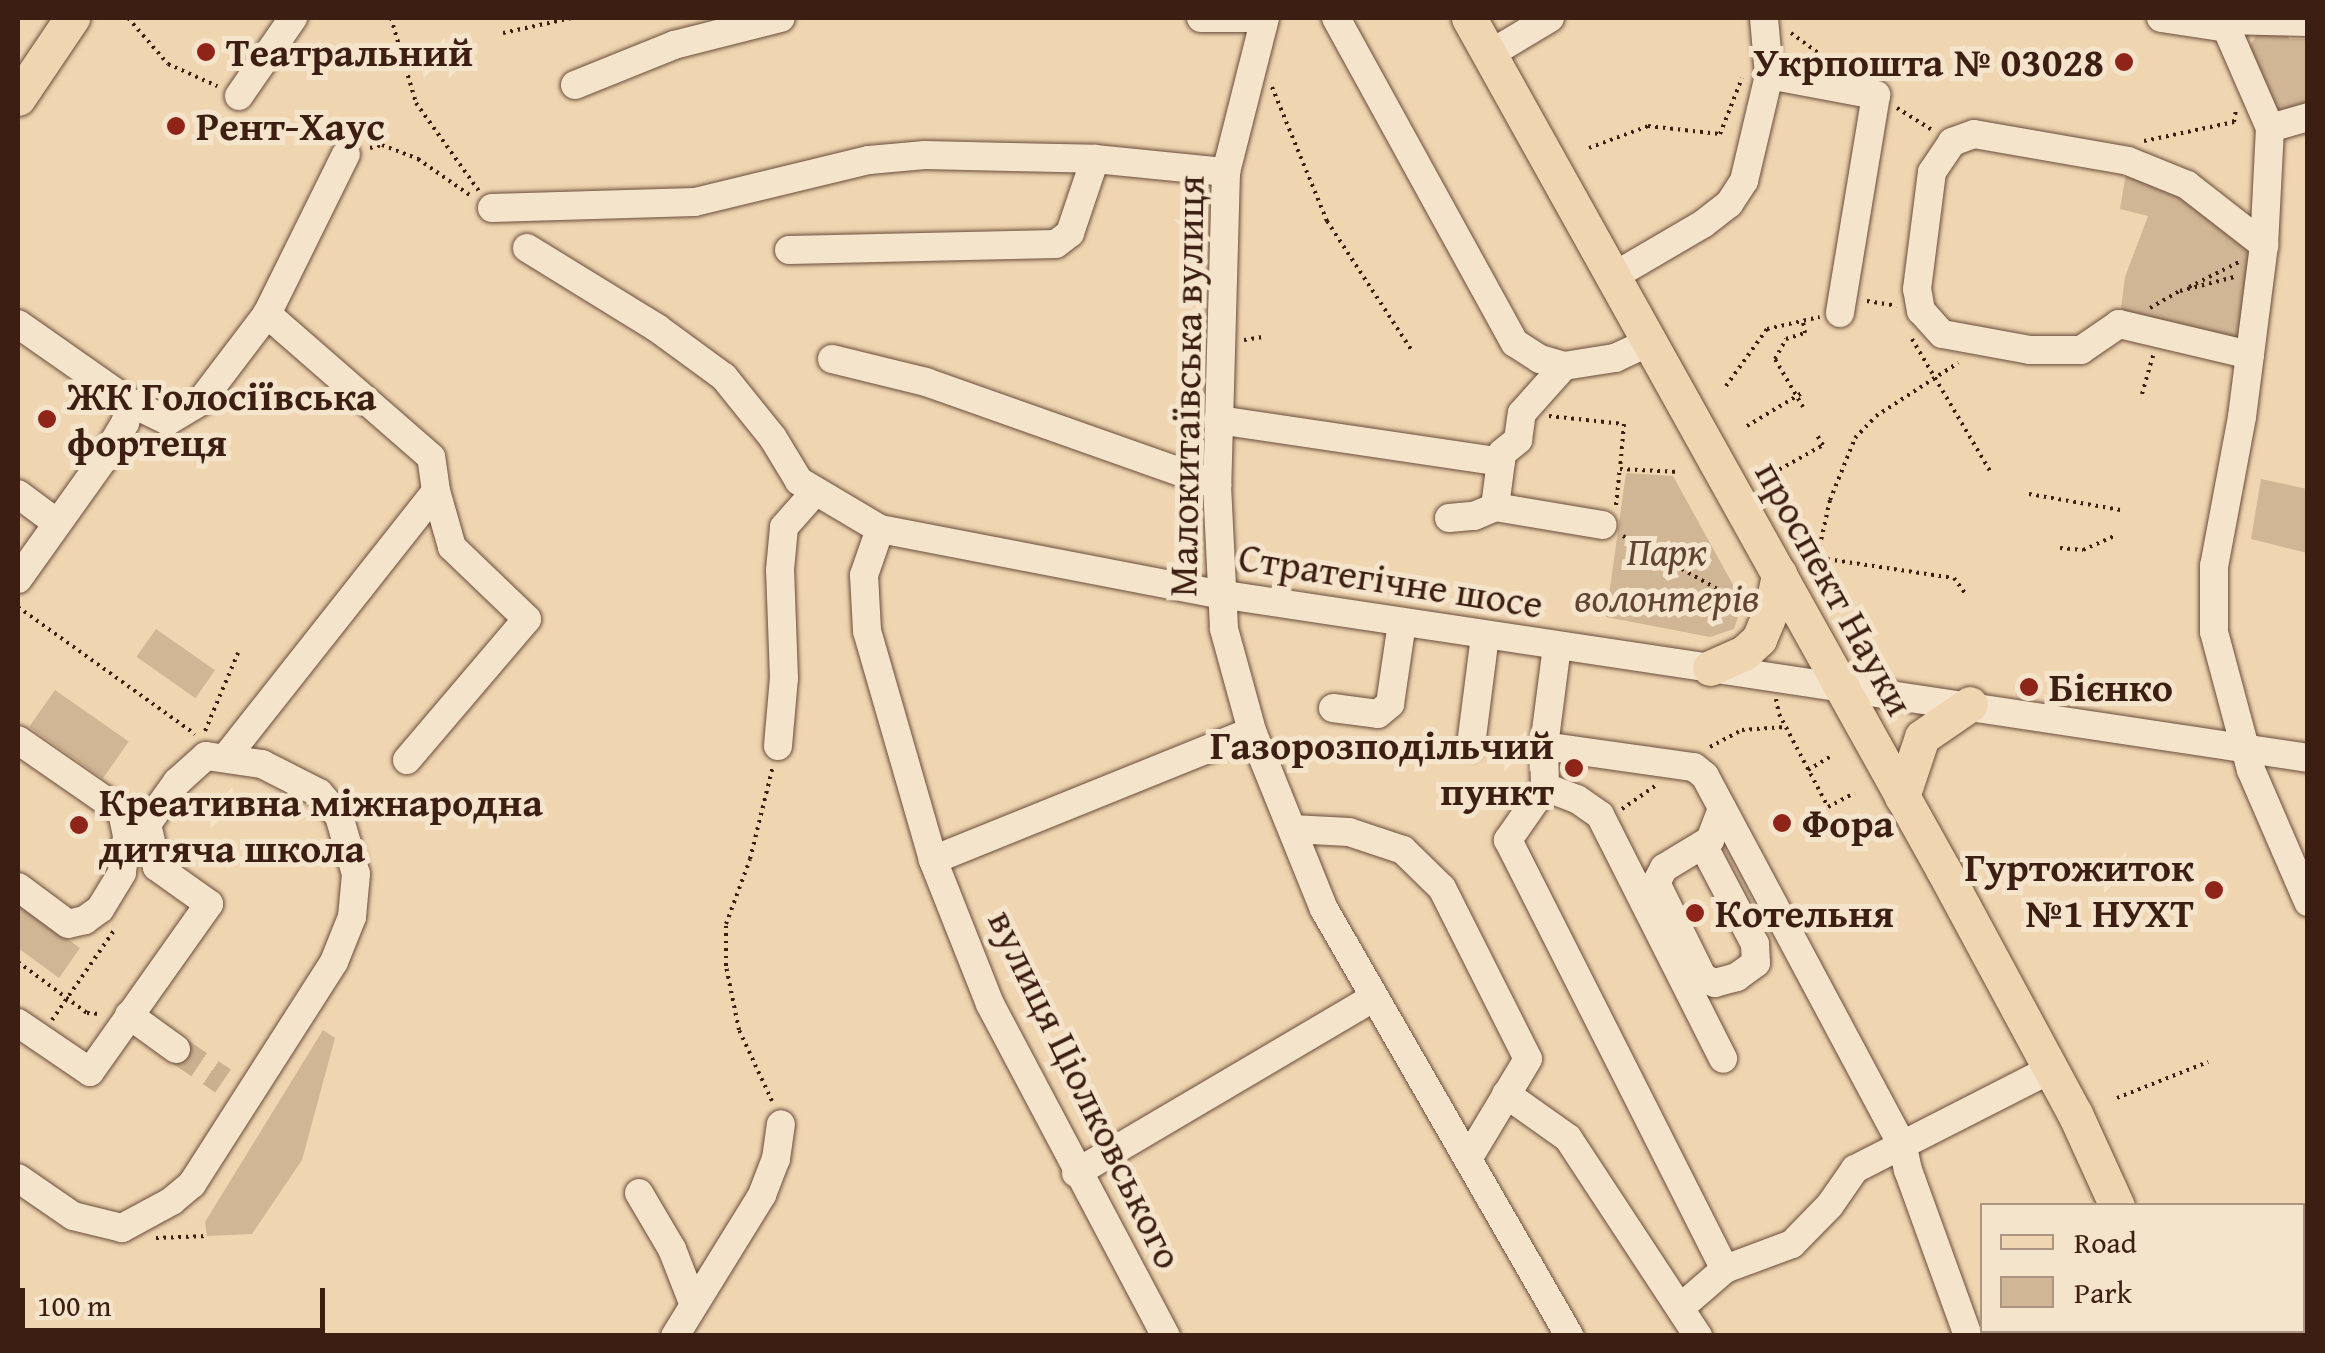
<!DOCTYPE html>
<meta charset="utf-8">
<style>
body{margin:0}
#map{position:relative;width:2325px;height:1353px;overflow:hidden;background:#efd5b0;font-family:"Gentium Book Plus",serif}
div>[style]{position:absolute}
[style*='--x']{left:calc(var(--x)*1px);top:calc(var(--y)*1px);width:calc(var(--w)*1px);rotate:calc(var(--a)*1deg)}
.green>*{inset:0;background:#d1b695;transform-origin:0 0}
.minor-tunnel>*{height:28px;margin-top:-14px;transform-origin:0;background:repeating-linear-gradient(90deg,#cbb090 0 28px,transparent 0 42px)}
.path>*{height:4px;margin-top:-2px;transform-origin:0;background:repeating-linear-gradient(90deg,#3c1e12 0 2.5px,transparent 0 7.5px)}
.roads{filter:drop-shadow(0 0 2px #694c3a) drop-shadow(0 0 2px #694c3a)}
.minor>*{height:28px;margin:-14px;padding:0 14px;transform-origin:14px;border-radius:14px;background:#f5e4cc}
.major>*{height:35px;margin:-17.5px;padding:0 17.5px;transform-origin:17.5px;border-radius:17.5px;background:#efd5b0}
.dots>*{width:28px;height:28px;translate:-50% -50%;box-sizing:border-box;border:5px solid #f5e4cc;border-radius:50%}
span{translate:-50% -50%;white-space:nowrap;text-align:center;line-height:1.15;-webkit-text-stroke:10px #f5e4cc;paint-order:stroke}
.poi-label{font-size:40px;color:#3c1e12;font-weight:700}
.left{translate:0 -50%;text-align:left}
.right{translate:-100% -50%;text-align:right}
.street-label{font-size:40px;color:#3c1e12}
.park-label{font-size:40px;color:#614433;font-style:italic}
.frame{position:absolute;inset:0;border:20px solid #3c1e12;pointer-events:none}
.legend{position:absolute;left:1980px;top:1203px;width:325px;height:130px;box-sizing:border-box;background:#f5e4cc;border:2px solid #ab9582;margin:0;padding:12px 18px;list-style:none;font-size:30px;color:#3c1e12}
.legend li{display:flex;align-items:center;gap:20px;height:50px}
.legend b{width:50px;border:2px solid #ab9582}
.scale{position:absolute;left:20px;top:1288px;width:305px;height:45px;box-sizing:border-box;border:5px solid #3c1e12;border-top:0;padding-left:12px;font-size:30px;line-height:35px;white-space:nowrap;color:#3c1e12;-webkit-text-stroke:8px #f5e4cc;paint-order:stroke}
</style>
<div id="map">
<div class="green">
<div style="clip-path:polygon(2261px 27px,2286px 29px,2289px 39px,2307px 39px,2307px 117px,2270px 128px,2242px 60px)"></div>
<div style="clip-path:polygon(2128px 161px,2264px 245px,2250px 355px,2119px 324px,2125px 277px,2148px 216px,2120px 209px)"></div>
<div style="clip-path:polygon(1626px 473px,1673px 476px,1736px 590px,1741px 608px,1734px 629px,1710px 637px,1606px 617px)"></div>
<div style="clip-path:polygon(2261px 479px,2307px 489px,2307px 553px,2251px 539px)"></div>
<div style="left:156px;top:629px;width:72px;height:34px;rotate:35deg"></div>
<div style="left:55px;top:690px;width:90px;height:45px;rotate:35deg"></div>
<div style="clip-path:polygon(18px 903px,80px 948px,59px 978px,18px 948px)"></div>
<div style="clip-path:polygon(323px 1030px,335px 1038px,302px 1160px,252px 1234px,207px 1236px,205px 1222px)"></div>
</div>
<div class="minor-tunnel">
<div style="--x:176;--y:1049;--w:57;--a:34.2"></div>
</div>
<div class="path">
<div style="--x:128;--y:18;--w:61;--a:49"></div>
<div style="--x:168;--y:64;--w:54;--a:24.2"></div>
<div style="--x:391;--y:18;--w:89;--a:73.6"></div>
<div style="--x:416;--y:103;--w:108;--a:54.4"></div>
<div style="--x:503;--y:33;--w:70;--a:-12.4"></div>
<div style="--x:1791;--y:33;--w:51;--a:36.2"></div>
<div style="--x:1272;--y:87;--w:145;--a:67.7"></div>
<div style="--x:1327;--y:221;--w:155;--a:56.8"></div>
<div style="--x:1897;--y:108;--w:40;--a:32"></div>
<div style="--x:2144;--y:141;--w:92;--a:-11.9"></div>
<div style="--x:2234;--y:122;--w:13;--a:-81"></div>
<div style="--x:370;--y:148;--w:12;--a:-14"></div>
<div style="--x:382;--y:145;--w:39;--a:21"></div>
<div style="--x:418;--y:159;--w:65;--a:34.9"></div>
<div style="--x:1589;--y:148;--w:63;--a:-20.4"></div>
<div style="--x:1648;--y:126;--w:72;--a:6.3"></div>
<div style="--x:1720;--y:134;--w:60;--a:-68.6"></div>
<div style="--x:2189;--y:287;--w:56;--a:-26.6"></div>
<div style="--x:1867;--y:301;--w:30;--a:9"></div>
<div style="--x:2150;--y:308;--w:34;--a:-30"></div>
<div style="--x:2180;--y:291;--w:56;--a:-14.5"></div>
<div style="--x:1912;--y:339;--w:153;--a:59.4"></div>
<div style="--x:1244;--y:340;--w:19;--a:-9"></div>
<div style="--x:1726;--y:386;--w:70;--a:-54.3"></div>
<div style="--x:1767;--y:329;--w:54;--a:-12.8"></div>
<div style="--x:2142;--y:394;--w:40;--a:-74"></div>
<div style="--x:1803;--y:407;--w:56;--a:-120.3"></div>
<div style="--x:1775;--y:359;--w:23;--a:-61"></div>
<div style="--x:1786;--y:339;--w:20;--a:-18"></div>
<div style="--x:1805;--y:333;--w:11;--a:-100"></div>
<div style="--x:1549;--y:416;--w:75;--a:6.1"></div>
<div style="--x:1624;--y:424;--w:45;--a:95.1"></div>
<div style="--x:1747;--y:426;--w:64;--a:-31"></div>
<div style="--x:1773;--y:473;--w:57;--a:-29.2"></div>
<div style="--x:1823;--y:445;--w:12;--a:-121"></div>
<div style="--x:2029;--y:494;--w:93;--a:9.9"></div>
<div style="--x:1616;--y:505;--w:36;--a:-84"></div>
<div style="--x:1620;--y:469;--w:59;--a:2.9"></div>
<div style="--x:1623;--y:536;--w:141;--a:29.3"></div>
<div style="--x:2060;--y:548;--w:23;--a:5"></div>
<div style="--x:2083;--y:550;--w:37;--a:-24"></div>
<div style="--x:1818;--y:554;--w:55;--a:-77.5"></div>
<div style="--x:1830;--y:500;--w:67;--a:-68"></div>
<div style="--x:1855;--y:438;--w:30;--a:-46"></div>
<div style="--x:1876;--y:416;--w:98;--a:-32.9"></div>
<div style="--x:1820;--y:558;--w:135;--a:8.5"></div>
<div style="--x:1954;--y:578;--w:22;--a:54"></div>
<div style="--x:18;--y:607;--w:218;--a:35.7"></div>
<div style="--x:1776;--y:699;--w:15;--a:79"></div>
<div style="--x:1779;--y:714;--w:105;--a:62.2"></div>
<div style="--x:1828;--y:807;--w:30;--a:-28"></div>
<div style="--x:205;--y:731;--w:85;--a:-67.1"></div>
<div style="--x:1710;--y:747;--w:36;--a:-28"></div>
<div style="--x:1742;--y:730;--w:43;--a:-4"></div>
<div style="--x:1808;--y:770;--w:27;--a:-31"></div>
<div style="--x:1622;--y:809;--w:40;--a:-34.9"></div>
<div style="--x:18;--y:962;--w:86;--a:36.5"></div>
<div style="--x:87;--y:1013;--w:14;--a:4"></div>
<div style="--x:52;--y:1020;--w:111;--a:-55.3"></div>
<div style="--x:2117;--y:1098;--w:98;--a:-21.6"></div>
<div style="--x:772;--y:1101;--w:78;--a:-114.9"></div>
<div style="--x:739;--y:1030;--w:65;--a:-101.5"></div>
<div style="--x:726;--y:966;--w:42;--a:-90"></div>
<div style="--x:726;--y:924;--w:69;--a:-69.7"></div>
<div style="--x:750;--y:859;--w:96;--a:-76.1"></div>
<div style="--x:156;--y:1238;--w:51;--a:-2.2"></div>
<div style="--x:2239;--y:1330;--w:9;--a:41"></div>
</div>
<div class="roads">
<div class="minor">
<div style="--x:1201;--y:18;--w:55;--a:0"></div>
<div style="--x:1265;--y:18;--w:159;--a:104.2"></div>
<div style="--x:1226;--y:172;--w:313;--a:91.6"></div>
<div style="--x:1217;--y:485;--w:144;--a:87.2"></div>
<div style="--x:1224;--y:629;--w:106;--a:74.6"></div>
<div style="--x:1252;--y:731;--w:192;--a:68"></div>
<div style="--x:1324;--y:909;--w:493;--a:60.1"></div>
<div style="--x:1336;--y:18;--w:371;--a:61.2"></div>
<div style="--x:1515;--y:343;--w:30;--a:33"></div>
<div style="--x:1540;--y:359;--w:25;--a:16"></div>
<div style="--x:1564;--y:366;--w:52;--a:-8.9"></div>
<div style="--x:1615;--y:358;--w:38;--a:-25"></div>
<div style="--x:2161;--y:18;--w:67;--a:8.6"></div>
<div style="--x:2222;--y:18;--w:120;--a:66.4"></div>
<div style="--x:2270;--y:128;--w:117;--a:92.9"></div>
<div style="--x:2264;--y:245;--w:173;--a:97.3"></div>
<div style="--x:2242;--y:417;--w:152;--a:100.6"></div>
<div style="--x:2214;--y:566;--w:66;--a:90"></div>
<div style="--x:2214;--y:632;--w:143;--a:75"></div>
<div style="--x:2251;--y:770;--w:144;--a:66.6"></div>
<div style="--x:2223;--y:20;--w:85;--a:1.3"></div>
<div style="--x:1490;--y:54;--w:70;--a:-31"></div>
<div style="--x:1769;--y:75;--w:109;--a:10.6"></div>
<div style="--x:1876;--y:95;--w:221;--a:99.4"></div>
<div style="--x:575;--y:85;--w:107;--a:-22"></div>
<div style="--x:674;--y:45;--w:110;--a:-14.2"></div>
<div style="--x:239;--y:96;--w:95;--a:-55.3"></div>
<div style="--x:2270;--y:128;--w:40;--a:-16"></div>
<div style="--x:492;--y:208;--w:203;--a:-1.7"></div>
<div style="--x:695;--y:202;--w:179;--a:-13.6"></div>
<div style="--x:869;--y:160;--w:56;--a:-5.1"></div>
<div style="--x:925;--y:155;--w:170;--a:1.3"></div>
<div style="--x:1095;--y:159;--w:132;--a:5.7"></div>
<div style="--x:527;--y:248;--w:153;--a:31.6"></div>
<div style="--x:657;--y:328;--w:83;--a:36.2"></div>
<div style="--x:724;--y:377;--w:78;--a:51.2"></div>
<div style="--x:773;--y:438;--w:50;--a:58.8"></div>
<div style="--x:799;--y:481;--w:94;--a:30.7"></div>
<div style="--x:880;--y:529;--w:345;--a:10.9"></div>
<div style="--x:1219;--y:594;--w:1101;--a:8.56"></div>
<div style="--x:789;--y:250;--w:267;--a:-1.3"></div>
<div style="--x:1056;--y:244;--w:18;--a:-38"></div>
<div style="--x:1070;--y:233;--w:78;--a:-71.3"></div>
<div style="--x:1614;--y:276;--w:103;--a:-30.3"></div>
<div style="--x:1703;--y:224;--w:33;--a:-38"></div>
<div style="--x:1729;--y:204;--w:27;--a:-57"></div>
<div style="--x:1744;--y:181;--w:109;--a:-76.7"></div>
<div style="--x:1769;--y:75;--w:57;--a:-95"></div>
<div style="--x:18;--y:324;--w:138;--a:35"></div>
<div style="--x:131;--y:403;--w:41;--a:25.9"></div>
<div style="--x:168;--y:421;--w:39;--a:-31"></div>
<div style="--x:201;--y:401;--w:109;--a:-52.8"></div>
<div style="--x:267;--y:314;--w:178;--a:-63.7"></div>
<div style="--x:2250;--y:355;--w:135;--a:-166.7"></div>
<div style="--x:2119;--y:324;--w:46;--a:145.6"></div>
<div style="--x:2081;--y:350;--w:51;--a:180"></div>
<div style="--x:2030;--y:350;--w:89;--a:-169.7"></div>
<div style="--x:1942;--y:334;--w:31;--a:-132"></div>
<div style="--x:1921;--y:311;--w:22;--a:-100"></div>
<div style="--x:1917;--y:289;--w:118;--a:-82.7"></div>
<div style="--x:1932;--y:172;--w:36;--a:-56"></div>
<div style="--x:1952;--y:142;--w:23;--a:-20"></div>
<div style="--x:1974;--y:134;--w:156;--a:9.9"></div>
<div style="--x:2128;--y:161;--w:64;--a:22.1"></div>
<div style="--x:2187;--y:185;--w:98;--a:37.9"></div>
<div style="--x:832;--y:359;--w:97;--a:13.7"></div>
<div style="--x:926;--y:382;--w:309;--a:19.5"></div>
<div style="--x:1218;--y:420;--w:286;--a:8.4"></div>
<div style="--x:18;--y:494;--w:49;--a:36.6"></div>
<div style="--x:1495;--y:507;--w:54;--a:-82.6"></div>
<div style="--x:1502;--y:453;--w:21;--a:-39"></div>
<div style="--x:1518;--y:440;--w:27;--a:-82"></div>
<div style="--x:1522;--y:413;--w:63;--a:-48.2"></div>
<div style="--x:1449;--y:518;--w:25;--a:-5"></div>
<div style="--x:1474;--y:516;--w:23;--a:-23"></div>
<div style="--x:1495;--y:507;--w:109;--a:9.5"></div>
<div style="--x:880;--y:529;--w:49;--a:109.2"></div>
<div style="--x:864;--y:575;--w:56;--a:86.9"></div>
<div style="--x:867;--y:631;--w:238;--a:73.9"></div>
<div style="--x:933;--y:860;--w:155;--a:68.4"></div>
<div style="--x:990;--y:1004;--w:376;--a:62.1"></div>
<div style="--x:18;--y:579;--w:146;--a:-54.5"></div>
<div style="--x:103;--y:460;--w:43;--a:-59.3"></div>
<div style="--x:125;--y:423;--w:21;--a:-73"></div>
<div style="--x:1557;--y:646;--w:101;--a:97.4"></div>
<div style="--x:1544;--y:746;--w:41;--a:88.6"></div>
<div style="--x:1545;--y:787;--w:65;--a:124.9"></div>
<div style="--x:1508;--y:840;--w:481;--a:63.2"></div>
<div style="--x:1333;--y:708;--w:45;--a:7.6"></div>
<div style="--x:1378;--y:714;--w:16;--a:-40"></div>
<div style="--x:1390;--y:704;--w:82;--a:-81.6"></div>
<div style="--x:18;--y:740;--w:126;--a:34.7"></div>
<div style="--x:122;--y:812;--w:25;--a:78"></div>
<div style="--x:127;--y:836;--w:37;--a:98"></div>
<div style="--x:122;--y:873;--w:42;--a:121.4"></div>
<div style="--x:100;--y:909;--w:19;--a:144"></div>
<div style="--x:85;--y:920;--w:17;--a:167"></div>
<div style="--x:68;--y:924;--w:62;--a:-143.5"></div>
<div style="--x:1471;--y:745;--w:111;--a:-82.7"></div>
<div style="--x:778;--y:746;--w:68;--a:-85"></div>
<div style="--x:784;--y:678;--w:108;--a:-92.1"></div>
<div style="--x:780;--y:570;--w:43;--a:-84.7"></div>
<div style="--x:784;--y:527;--w:47;--a:-48.5"></div>
<div style="--x:1544;--y:746;--w:151;--a:8"></div>
<div style="--x:1694;--y:767;--w:14;--a:39"></div>
<div style="--x:1705;--y:776;--w:421;--a:61.9"></div>
<div style="--x:1903;--y:1147;--w:24;--a:78"></div>
<div style="--x:1908;--y:1170;--w:177;--a:70.1"></div>
<div style="--x:227;--y:756;--w:337;--a:-51.7"></div>
<div style="--x:436;--y:491;--w:34;--a:-98"></div>
<div style="--x:431;--y:457;--w:218;--a:-138.9"></div>
<div style="--x:407;--y:760;--w:185;--a:-49.6"></div>
<div style="--x:527;--y:619;--w:104;--a:-136.2"></div>
<div style="--x:452;--y:547;--w:58;--a:-105.9"></div>
<div style="--x:1545;--y:787;--w:34;--a:21"></div>
<div style="--x:1577;--y:799;--w:28;--a:35"></div>
<div style="--x:1600;--y:815;--w:273;--a:63.2"></div>
<div style="--x:1292;--y:829;--w:57;--a:3"></div>
<div style="--x:1349;--y:832;--w:57;--a:18.4"></div>
<div style="--x:1403;--y:850;--w:54;--a:44.3"></div>
<div style="--x:1442;--y:888;--w:191;--a:63.3"></div>
<div style="--x:1528;--y:1059;--w:114;--a:121"></div>
<div style="--x:1703;--y:845;--w:112;--a:62.3"></div>
<div style="--x:1755;--y:944;--w:19;--a:87"></div>
<div style="--x:1756;--y:963;--w:24;--a:144"></div>
<div style="--x:1737;--y:977;--w:23;--a:165"></div>
<div style="--x:1715;--y:983;--w:13;--a:-157"></div>
<div style="--x:1703;--y:978;--w:106;--a:-116.3"></div>
<div style="--x:1656;--y:883;--w:17;--a:-62"></div>
<div style="--x:1664;--y:868;--w:54;--a:-31.3"></div>
<div style="--x:1710;--y:840;--w:34;--a:-69"></div>
<div style="--x:933;--y:860;--w:344;--a:-22"></div>
<div style="--x:129;--y:1015;--w:58;--a:35.9"></div>
<div style="--x:18;--y:1023;--w:87;--a:34.2"></div>
<div style="--x:90;--y:1072;--w:206;--a:-54.7"></div>
<div style="--x:209;--y:904;--w:64;--a:-144.6"></div>
<div style="--x:157;--y:867;--w:44;--a:-103.1"></div>
<div style="--x:147;--y:824;--w:52;--a:-54.5"></div>
<div style="--x:177;--y:782;--w:39;--a:-42"></div>
<div style="--x:206;--y:756;--w:57;--a:8.1"></div>
<div style="--x:262;--y:764;--w:64;--a:27"></div>
<div style="--x:319;--y:793;--w:30;--a:49"></div>
<div style="--x:339;--y:816;--w:60;--a:73.7"></div>
<div style="--x:356;--y:874;--w:43;--a:95.3"></div>
<div style="--x:352;--y:917;--w:48;--a:111.8"></div>
<div style="--x:334;--y:962;--w:264;--a:122.6"></div>
<div style="--x:192;--y:1184;--w:26;--a:140"></div>
<div style="--x:172;--y:1201;--w:57;--a:151.6"></div>
<div style="--x:122;--y:1228;--w:50;--a:-166.2"></div>
<div style="--x:73;--y:1216;--w:67;--a:-145.4"></div>
<div style="--x:1506;--y:1094;--w:76;--a:35.4"></div>
<div style="--x:1568;--y:1138;--w:237;--a:56.7"></div>
<div style="--x:1076;--y:1173;--w:345;--a:-30.5"></div>
<div style="--x:639;--y:1193;--w:65;--a:59.5"></div>
<div style="--x:672;--y:1249;--w:58;--a:68.7"></div>
<div style="--x:1680;--y:1308;--w:60;--a:-40.9"></div>
<div style="--x:1725;--y:1269;--w:72;--a:-20.5"></div>
<div style="--x:1792;--y:1244;--w:54;--a:-45.7"></div>
<div style="--x:1830;--y:1205;--w:44;--a:-55.2"></div>
<div style="--x:1855;--y:1169;--w:220;--a:-27"></div>
<div style="--x:675;--y:1336;--w:166;--a:-58.3"></div>
<div style="--x:762;--y:1195;--w:39;--a:-69"></div>
<div style="--x:776;--y:1159;--w:35;--a:-82"></div>
</div>
<div class="major">
<div style="--x:1469;--y:18;--w:976;--a:60.89"></div>
<div style="--x:1944;--y:871;--w:276;--a:61.7"></div>
<div style="--x:2075;--y:1114;--w:101;--a:65.5"></div>
<div style="--x:18;--y:98;--w:97;--a:-56"></div>
<div style="--x:1710;--y:668;--w:37;--a:-24"></div>
<div style="--x:1744;--y:653;--w:21;--a:-43"></div>
<div style="--x:1759;--y:639;--w:34;--a:-67"></div>
<div style="--x:1772;--y:608;--w:35;--a:-78"></div>
<div style="--x:1902;--y:797;--w:63;--a:-71.6"></div>
<div style="--x:1922;--y:737;--w:58;--a:-34.5"></div>
<div style="--x:2166;--y:1330;--w:6;--a:72"></div>
</div>
</div>
<div class="dots">
<div style="left:206px;top:52px;background:#8f2418"></div>
<div style="left:2124px;top:62px;background:#8f2418"></div>
<div style="left:176px;top:126px;background:#8f2418"></div>
<div style="left:47px;top:419px;background:#8f2418"></div>
<div style="left:2029px;top:687px;background:#8f2418"></div>
<div style="left:1574px;top:768px;background:#8f2418"></div>
<div style="left:1782px;top:823px;background:#8f2418"></div>
<div style="left:79px;top:825px;background:#8f2418"></div>
<div style="left:2214px;top:890px;background:#8f2418"></div>
<div style="left:1695px;top:913px;background:#8f2418"></div>
</div>
<div class="poi-label">
<span class="left" style="left:226px;top:52px">Театральний</span>
<span class="right" style="left:2104px;top:62px">Укрпошта № 03028</span>
<span class="left" style="left:196px;top:126px">Рент-Хаус</span>
<span class="left" style="left:67px;top:419px">ЖК Голосіївська<br>фортеця</span>
<span class="left" style="left:2049px;top:687px">Бієнко</span>
<span class="right" style="left:1554px;top:768px">Газорозподільчий<br>пункт</span>
<span class="left" style="left:99px;top:825px">Креативна міжнародна<br>дитяча школа</span>
<span class="left" style="left:1802px;top:823px">Фора</span>
<span class="right" style="left:2194px;top:890px">Гуртожиток<br>№1 НУХТ</span>
<span class="left" style="left:1715px;top:913px">Котельня</span>
</div>
<div class="street-label">
<span style="left:1186px;top:386px;rotate:-89deg">Малокитаївська вулиця</span>
<span style="left:1391px;top:580px;rotate:9deg">Стратегічне шосе</span>
<span style="left:1835px;top:588px;rotate:61deg">проспект Науки</span>
<span style="left:1086px;top:1089px;rotate:64deg">вулиця Ціолковського</span>
</div>
<div class="park-label">
<span style="left:1667px;top:574px">Парк<br>волонтерів</span>
</div>
<div class="frame"></div>
<ul class="legend">
<li><b style="height:12px;background:#efd5b0"></b>Road</li>
<li><b style="height:28px;background:#d1b695"></b>Park</li>
</ul>
<div class="scale">100 m</div>
</div>
